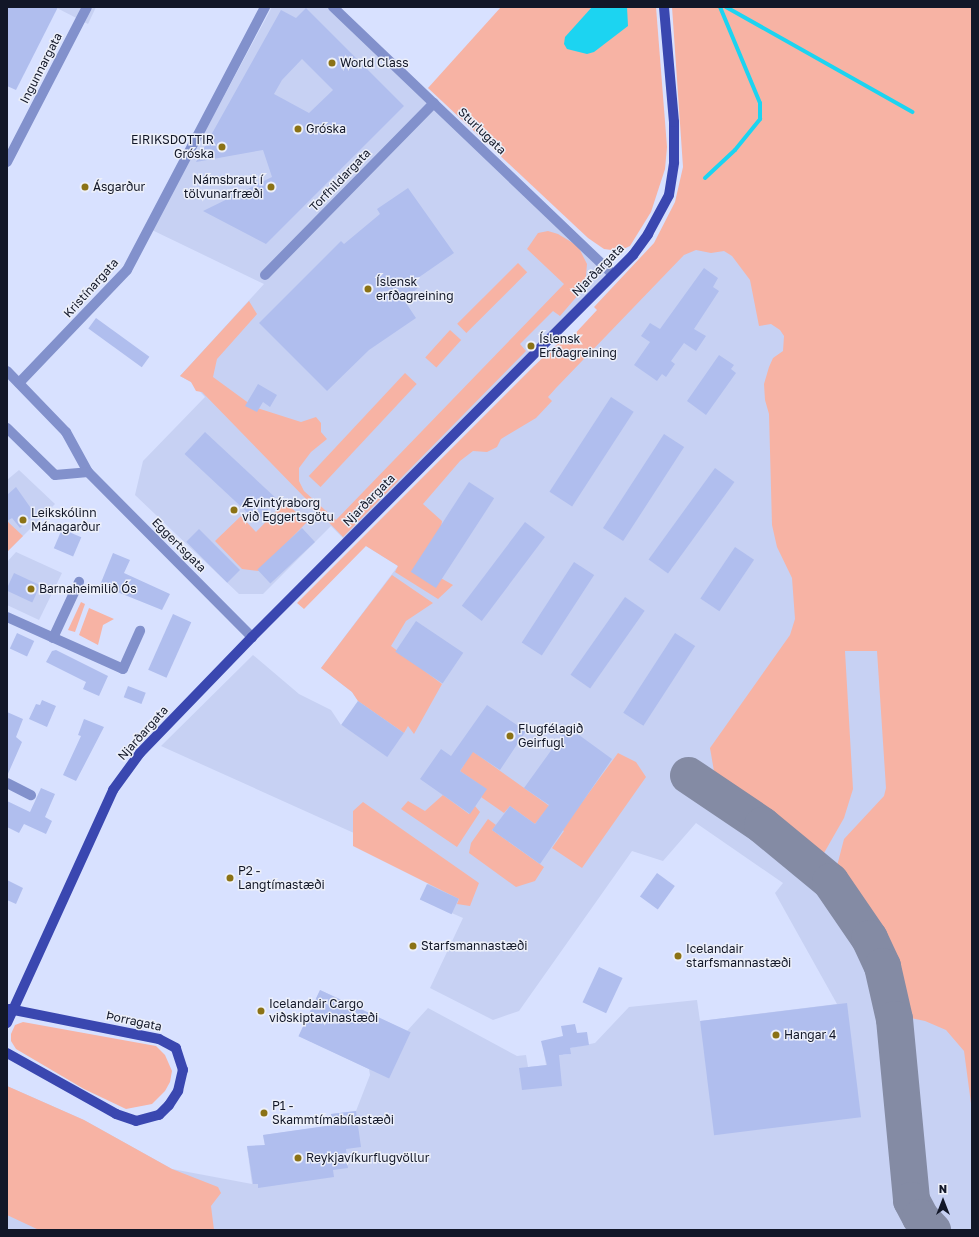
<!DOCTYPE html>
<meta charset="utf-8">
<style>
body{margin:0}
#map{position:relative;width:979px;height:1237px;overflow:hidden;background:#d8e1ff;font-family:"Golos Text",sans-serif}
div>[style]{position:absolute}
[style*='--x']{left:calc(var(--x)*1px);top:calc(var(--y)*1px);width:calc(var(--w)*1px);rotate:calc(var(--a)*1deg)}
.built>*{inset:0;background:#c7d1f3}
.green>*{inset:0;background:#f7b3a4;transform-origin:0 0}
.water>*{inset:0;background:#1cd4f1}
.stream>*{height:4px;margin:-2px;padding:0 2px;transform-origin:2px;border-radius:2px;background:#1cd4f1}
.taxiway>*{height:37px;margin:-18.5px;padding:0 18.5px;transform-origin:18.5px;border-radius:18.5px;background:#848ba4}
.building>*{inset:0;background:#b0beee;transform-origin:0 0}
.minor>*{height:10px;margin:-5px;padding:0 5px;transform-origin:5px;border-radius:5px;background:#8291cc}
.major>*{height:10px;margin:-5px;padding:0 5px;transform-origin:5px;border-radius:5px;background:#3a47b0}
.dots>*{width:11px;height:11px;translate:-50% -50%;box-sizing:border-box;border:2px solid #eceff9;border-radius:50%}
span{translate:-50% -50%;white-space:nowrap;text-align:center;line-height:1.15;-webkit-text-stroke:3px #eceff9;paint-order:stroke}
.poi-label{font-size:12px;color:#121728}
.left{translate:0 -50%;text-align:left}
.right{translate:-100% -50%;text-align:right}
.street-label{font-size:12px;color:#121728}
.frame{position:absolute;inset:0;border:8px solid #121728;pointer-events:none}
.north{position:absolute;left:923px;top:1181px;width:40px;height:40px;-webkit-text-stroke:3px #eceff9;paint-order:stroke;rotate:0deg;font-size:11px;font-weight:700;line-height:16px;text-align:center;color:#121728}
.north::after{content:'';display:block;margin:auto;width:14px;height:18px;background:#121728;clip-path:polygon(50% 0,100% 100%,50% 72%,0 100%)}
</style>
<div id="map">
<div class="built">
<div style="clip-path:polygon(55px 7px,96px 7px,88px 24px)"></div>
<div style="clip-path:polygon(272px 7px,330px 7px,607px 275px,344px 539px,331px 526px,263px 594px,239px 594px,135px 495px,143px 461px,205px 397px,191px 382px,180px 376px,264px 284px,152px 230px)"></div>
<div style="clip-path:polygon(972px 7px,972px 1230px,7px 1230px,7px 1086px,84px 1120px,172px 1169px,252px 1184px,247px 1147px,265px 1147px,263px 1135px,333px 1125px,331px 1114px,356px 1111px,370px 1075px,369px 1069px,299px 1036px,320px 990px,407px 1031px,428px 1008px,517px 1056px,526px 1055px,528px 1067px,546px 1065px,544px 1053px,563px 1050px,563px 1055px,570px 1054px,570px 1048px,595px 1043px,629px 1007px,697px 1000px,700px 1021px,837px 1004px,775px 893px,783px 883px,696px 823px,663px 861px,632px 851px,519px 1011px,493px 1020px,430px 988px,463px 918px,420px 899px,436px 870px,161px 746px,253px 655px,299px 694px,331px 710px,341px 725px,358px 701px,352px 692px,321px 668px,398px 566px,366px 546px,629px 283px)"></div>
<div style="clip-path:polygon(19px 470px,55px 504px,7px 552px,7px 480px)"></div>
<div style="clip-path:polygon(16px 552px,62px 573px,39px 620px,7px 605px,7px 562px)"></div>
</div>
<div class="green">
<div style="clip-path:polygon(501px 7px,656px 7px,667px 147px,665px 169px,651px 212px,630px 246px,619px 251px,604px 249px,588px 238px,428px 88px)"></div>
<div style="clip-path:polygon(672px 7px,972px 7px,972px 1111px,964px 1051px,946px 1030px,925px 1021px,906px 1017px,898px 975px,883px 939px,873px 918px,837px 866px,844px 839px,884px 796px,886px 788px,877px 651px,845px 651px,853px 789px,844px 818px,824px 853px,715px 777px,710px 748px,790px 635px,795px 619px,792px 578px,777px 547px,772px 525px,769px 414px,765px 400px,764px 384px,769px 367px,773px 358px,783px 351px,784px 336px,780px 330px,771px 324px,759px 326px,750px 280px,732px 256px,724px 251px,711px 253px,696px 250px,684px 255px,556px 388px,548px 397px,552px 401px,536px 418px,501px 439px,497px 447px,487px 452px,473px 451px,460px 461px,423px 504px,442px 521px,432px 584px,439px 577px,453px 585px,438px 599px,395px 572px,398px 566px,366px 546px,304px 609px,297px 603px,534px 366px,566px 336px,570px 339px,597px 310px,594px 307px,654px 243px,675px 202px,683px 167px)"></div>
<div style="clip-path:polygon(548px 231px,558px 234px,578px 246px,587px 264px,585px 287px,560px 316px,553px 311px,520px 344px,526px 351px,343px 537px,202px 392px,196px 391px,191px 382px,180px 376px,249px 301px,257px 314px,217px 359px,213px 377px,254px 407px,301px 422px,316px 417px,321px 423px,321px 432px,327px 439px,311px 452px,299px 468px,299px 481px,304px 491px,336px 520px,564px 284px,527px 249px,538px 233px)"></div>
<div style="left:518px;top:263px;width:13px;height:86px;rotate:45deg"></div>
<div style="left:450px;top:330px;width:15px;height:37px;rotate:42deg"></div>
<div style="left:405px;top:373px;width:16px;height:141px;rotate:43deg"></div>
<div style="clip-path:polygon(285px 502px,307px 522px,259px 571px,242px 569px,215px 541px,241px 516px,256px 532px)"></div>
<div style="clip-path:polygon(7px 521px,23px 536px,7px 552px)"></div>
<div style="clip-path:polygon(392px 575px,433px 603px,406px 621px,391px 646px,442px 684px,414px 734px,408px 726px,404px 733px,358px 701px,352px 692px,321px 668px)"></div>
<div style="clip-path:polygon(81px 602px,85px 604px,75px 632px,68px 630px)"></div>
<div style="clip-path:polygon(89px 608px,114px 619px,103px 625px,98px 645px,79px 635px)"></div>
<div style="clip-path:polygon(461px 743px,569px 820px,618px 753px,636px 762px,646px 777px,582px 868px,552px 848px,564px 831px,542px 815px,535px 824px,510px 806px,504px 813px,481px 797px,486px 789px,460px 771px,464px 765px)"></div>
<div style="clip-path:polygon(443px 795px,469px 814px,475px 806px,480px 812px,457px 847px,401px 809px,408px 801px,425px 811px)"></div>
<div style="clip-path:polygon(363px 802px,479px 883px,470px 906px,457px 904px,459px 899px,353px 846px,353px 811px)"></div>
<div style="clip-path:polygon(488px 819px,496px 825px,492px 830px,544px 867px,535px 881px,516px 887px,469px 853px,471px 843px)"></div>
<div style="clip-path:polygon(23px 1022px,156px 1046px,165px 1055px,172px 1071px,170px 1082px,165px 1091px,152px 1104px,126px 1109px,84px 1089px,16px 1049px,11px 1041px,11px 1034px,15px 1025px)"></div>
<div style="clip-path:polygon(7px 1086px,84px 1120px,172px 1169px,218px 1187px,221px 1193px,211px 1206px,214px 1230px,39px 1230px,7px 1215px)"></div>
</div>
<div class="water">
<div style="clip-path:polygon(592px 7px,627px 7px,628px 26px,594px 52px,587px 54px,567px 49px,564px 44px,565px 37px)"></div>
</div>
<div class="stream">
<div style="--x:726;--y:7;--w:214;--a:29.4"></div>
<div style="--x:705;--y:178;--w:41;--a:-43"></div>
<div style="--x:735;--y:150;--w:40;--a:-51"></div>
<div style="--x:760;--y:119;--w:16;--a:-90"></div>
<div style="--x:760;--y:103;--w:104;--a:-112.6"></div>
</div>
<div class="taxiway">
<div style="--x:688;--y:775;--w:89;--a:34"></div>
<div style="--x:762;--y:825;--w:88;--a:39.5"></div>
<div style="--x:830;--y:881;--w:69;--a:55.6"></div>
<div style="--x:869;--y:938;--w:31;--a:65"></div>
<div style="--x:882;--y:966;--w:54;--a:77.2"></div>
<div style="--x:894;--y:1019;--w:182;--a:84.6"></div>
<div style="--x:911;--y:1200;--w:19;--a:62"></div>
<div style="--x:920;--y:1217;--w:18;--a:47"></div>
</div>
<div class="building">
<div style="clip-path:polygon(7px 7px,58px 7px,16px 90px,7px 86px)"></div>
<div style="clip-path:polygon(evenodd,306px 8px,404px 106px,266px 244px,203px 211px,272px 177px,263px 150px,196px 162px,281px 10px,296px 18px,306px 8px,302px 59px,333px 90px,309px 113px,274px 94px,282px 80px,302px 59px)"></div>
<div style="clip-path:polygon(408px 188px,454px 253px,415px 280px,419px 287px,404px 300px,416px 318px,369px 350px,327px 391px,259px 323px,341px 241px,344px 244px,380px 214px,377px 209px)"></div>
<div style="clip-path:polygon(704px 268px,718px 278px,713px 287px,719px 291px,694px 329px,706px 336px,696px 351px,684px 343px,671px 361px,675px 364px,666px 377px,662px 374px,657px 381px,634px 365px,650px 342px,641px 336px,650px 323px,660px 329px)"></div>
<div style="left:96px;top:318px;width:66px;height:13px;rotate:36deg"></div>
<div style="clip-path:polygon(719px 355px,734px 365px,731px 369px,736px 373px,706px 415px,687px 401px)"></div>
<div style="clip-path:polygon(258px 384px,277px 395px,270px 407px,263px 402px,257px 412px,245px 406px)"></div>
<div style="left:611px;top:397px;width:27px;height:113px;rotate:33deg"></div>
<div style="left:205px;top:432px;width:99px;height:30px;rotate:43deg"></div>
<div style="left:664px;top:434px;width:24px;height:112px;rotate:33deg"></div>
<div style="left:715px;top:468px;width:24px;height:113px;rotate:36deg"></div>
<div style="left:469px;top:482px;width:30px;height:107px;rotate:33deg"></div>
<div style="clip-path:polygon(16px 487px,35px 514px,20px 528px,12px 518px,7px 521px,7px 495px)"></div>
<div style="left:525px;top:522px;width:25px;height:105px;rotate:37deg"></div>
<div style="left:302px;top:528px;width:19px;height:61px;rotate:47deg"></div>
<div style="left:62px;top:529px;width:21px;height:21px;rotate:23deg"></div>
<div style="left:199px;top:529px;width:58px;height:18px;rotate:45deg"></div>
<div style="left:735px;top:547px;width:23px;height:62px;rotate:34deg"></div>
<div style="clip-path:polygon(113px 553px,130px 560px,124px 573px,170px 594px,162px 610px,100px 585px)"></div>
<div style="left:574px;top:562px;width:24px;height:96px;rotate:33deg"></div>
<div style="left:14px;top:573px;width:29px;height:19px;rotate:25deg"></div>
<div style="left:625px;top:597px;width:24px;height:95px;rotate:35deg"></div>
<div style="left:173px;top:614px;width:20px;height:61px;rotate:24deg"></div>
<div style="left:416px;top:621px;width:57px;height:37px;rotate:34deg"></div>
<div style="left:17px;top:633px;width:19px;height:17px;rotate:25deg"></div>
<div style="left:675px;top:633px;width:24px;height:95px;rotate:33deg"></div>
<div style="clip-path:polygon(56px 650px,108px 676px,99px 696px,83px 689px,86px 682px,46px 662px,52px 651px)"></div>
<div style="left:128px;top:686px;width:19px;height:12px;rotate:21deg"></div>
<div style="clip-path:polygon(42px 700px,56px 706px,47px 727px,29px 719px,36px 704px,40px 705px)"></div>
<div style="left:358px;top:701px;width:56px;height:29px;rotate:35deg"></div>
<div style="clip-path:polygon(487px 705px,526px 731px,500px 770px,473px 752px,460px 771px,487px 789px,470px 814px,420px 779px,441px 749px,451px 756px)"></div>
<div style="clip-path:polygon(7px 712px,23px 719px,16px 737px,22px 742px,7px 776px)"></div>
<div style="clip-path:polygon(84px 719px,104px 727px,76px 781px,63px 775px,81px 736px,78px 735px)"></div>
<div style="clip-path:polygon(568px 727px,612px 759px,540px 864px,492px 830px,510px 806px,535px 824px,549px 805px,524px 788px)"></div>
<div style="clip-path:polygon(41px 788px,55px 794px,45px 817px,52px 821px,46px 834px,24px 824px,19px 833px,7px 827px,7px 801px,30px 812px)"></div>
<div style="left:657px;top:873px;width:22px;height:29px;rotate:36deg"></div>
<div style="clip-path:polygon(7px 880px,23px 888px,16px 904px,7px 900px)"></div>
<div style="left:427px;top:884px;width:35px;height:17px;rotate:25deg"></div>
<div style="left:599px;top:967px;width:26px;height:39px;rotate:25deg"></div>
<div style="left:320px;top:990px;width:100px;height:51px;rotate:25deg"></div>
<div style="left:847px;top:1003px;width:115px;height:148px;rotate:83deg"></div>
<div style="clip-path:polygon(575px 1024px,577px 1033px,587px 1032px,589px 1045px,570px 1048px,571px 1054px,559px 1055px,562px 1086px,522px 1090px,519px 1068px,547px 1065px,541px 1041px,563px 1036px,561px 1026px)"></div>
<div style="clip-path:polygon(356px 1111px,361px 1147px,346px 1149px,348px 1168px,333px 1170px,334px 1177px,258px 1188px,258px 1184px,253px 1184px,247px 1146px,265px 1145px,263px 1135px,333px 1125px,331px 1114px)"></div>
</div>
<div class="minor">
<div style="--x:333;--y:7;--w:386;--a:43.7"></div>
<div style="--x:7;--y:162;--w:174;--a:-62.7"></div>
<div style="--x:265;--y:275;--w:241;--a:-45.5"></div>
<div style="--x:7;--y:371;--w:85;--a:46"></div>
<div style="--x:66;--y:432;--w:46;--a:61.2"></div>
<div style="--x:88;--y:472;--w:233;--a:45.2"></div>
<div style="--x:19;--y:383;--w:156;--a:-46.3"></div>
<div style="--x:127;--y:270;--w:297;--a:-62.3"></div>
<div style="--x:7;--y:428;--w:67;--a:44.4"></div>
<div style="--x:55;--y:475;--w:33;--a:-5"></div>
<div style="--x:7;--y:617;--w:127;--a:24.1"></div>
<div style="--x:123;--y:669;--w:42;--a:-65.9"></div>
<div style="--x:53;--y:638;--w:62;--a:-65.1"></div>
<div style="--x:7;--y:783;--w:27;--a:27"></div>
</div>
<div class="major">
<div style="--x:7;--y:1023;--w:256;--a:-65.5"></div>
<div style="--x:113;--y:790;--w:46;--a:-53.9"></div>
<div style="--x:140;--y:753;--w:161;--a:-46"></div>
<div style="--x:252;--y:637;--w:540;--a:-45.08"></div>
<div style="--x:633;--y:255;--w:26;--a:-54"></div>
<div style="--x:648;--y:234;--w:44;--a:-61.7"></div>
<div style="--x:669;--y:195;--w:33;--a:-81"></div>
<div style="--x:674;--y:162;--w:40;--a:-90"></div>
<div style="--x:674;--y:122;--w:115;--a:-95"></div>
<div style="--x:7;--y:1053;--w:125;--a:29.2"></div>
<div style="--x:116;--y:1114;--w:21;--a:19"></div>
<div style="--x:136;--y:1121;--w:24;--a:-15"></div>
<div style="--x:159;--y:1115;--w:14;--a:-45"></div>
<div style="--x:169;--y:1105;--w:17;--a:-57"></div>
<div style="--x:178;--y:1091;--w:22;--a:-77"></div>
<div style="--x:183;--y:1070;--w:23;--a:-108"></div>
<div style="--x:176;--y:1048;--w:19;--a:-152"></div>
<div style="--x:159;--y:1039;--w:153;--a:-168.7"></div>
</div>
<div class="dots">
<div style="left:332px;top:63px;background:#8b7215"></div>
<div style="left:298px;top:129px;background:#8b7215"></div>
<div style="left:222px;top:147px;background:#8b7215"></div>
<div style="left:85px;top:187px;background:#8b7215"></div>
<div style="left:271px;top:187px;background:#8b7215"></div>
<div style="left:368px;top:289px;background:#8b7215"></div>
<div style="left:531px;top:346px;background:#8b7215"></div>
<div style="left:234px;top:510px;background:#8b7215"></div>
<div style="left:23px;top:520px;background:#8b7215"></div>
<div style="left:31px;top:589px;background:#8b7215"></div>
<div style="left:510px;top:736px;background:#8b7215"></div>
<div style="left:230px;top:878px;background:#8b7215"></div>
<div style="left:413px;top:946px;background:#8b7215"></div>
<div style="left:678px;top:956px;background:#8b7215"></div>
<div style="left:261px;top:1011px;background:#8b7215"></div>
<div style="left:776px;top:1035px;background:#8b7215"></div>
<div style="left:264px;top:1113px;background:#8b7215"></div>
<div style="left:298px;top:1158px;background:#8b7215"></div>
</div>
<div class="poi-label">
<span class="left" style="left:340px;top:63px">World Class</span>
<span class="left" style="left:306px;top:129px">Gróska</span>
<span class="right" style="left:214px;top:147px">EIRIKSDOTTIR<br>Gróska</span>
<span class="right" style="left:263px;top:187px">Námsbraut í<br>tölvunarfræði</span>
<span class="left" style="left:93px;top:187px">Ásgarður</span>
<span class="left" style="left:376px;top:289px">Íslensk<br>erfðagreining</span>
<span class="left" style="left:539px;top:346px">Íslensk<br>Erfðagreining</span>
<span class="left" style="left:242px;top:510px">Ævintýraborg<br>við Eggertsgötu</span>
<span class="left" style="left:31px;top:520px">Leikskólinn<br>Mánagarður</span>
<span class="left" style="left:39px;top:589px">Barnaheimilið Ós</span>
<span class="left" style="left:518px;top:736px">Flugfélagið<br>Geirfugl</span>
<span class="left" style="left:238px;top:878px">P2 -<br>Langtímastæði</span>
<span class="left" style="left:421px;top:946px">Starfsmannastæði</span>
<span class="left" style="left:686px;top:956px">Icelandair<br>starfsmannastæði</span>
<span class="left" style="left:269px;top:1011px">Icelandair Cargo<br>viðskiptavinastæði</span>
<span class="left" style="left:784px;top:1035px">Hangar 4</span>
<span class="left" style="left:272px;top:1113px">P1 -<br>Skammtímabílastæði</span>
<span class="left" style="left:306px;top:1158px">Reykjavíkurflugvöllur</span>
</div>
<div class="street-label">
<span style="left:41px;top:68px;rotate:-63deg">Ingunnargata</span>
<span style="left:482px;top:131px;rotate:44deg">Sturlugata</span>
<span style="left:340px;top:180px;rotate:-46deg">Torfhildargata</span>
<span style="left:598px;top:270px;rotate:-45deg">Njarðargata</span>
<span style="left:91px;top:288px;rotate:-48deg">Kristínargata</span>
<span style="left:369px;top:500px;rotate:-45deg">Njarðargata</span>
<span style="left:179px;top:545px;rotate:45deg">Eggertsgata</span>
<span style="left:143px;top:733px;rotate:-48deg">Njarðargata</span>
<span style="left:134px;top:1021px;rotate:12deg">Þorragata</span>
</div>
<div class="frame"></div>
<div class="north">N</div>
</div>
